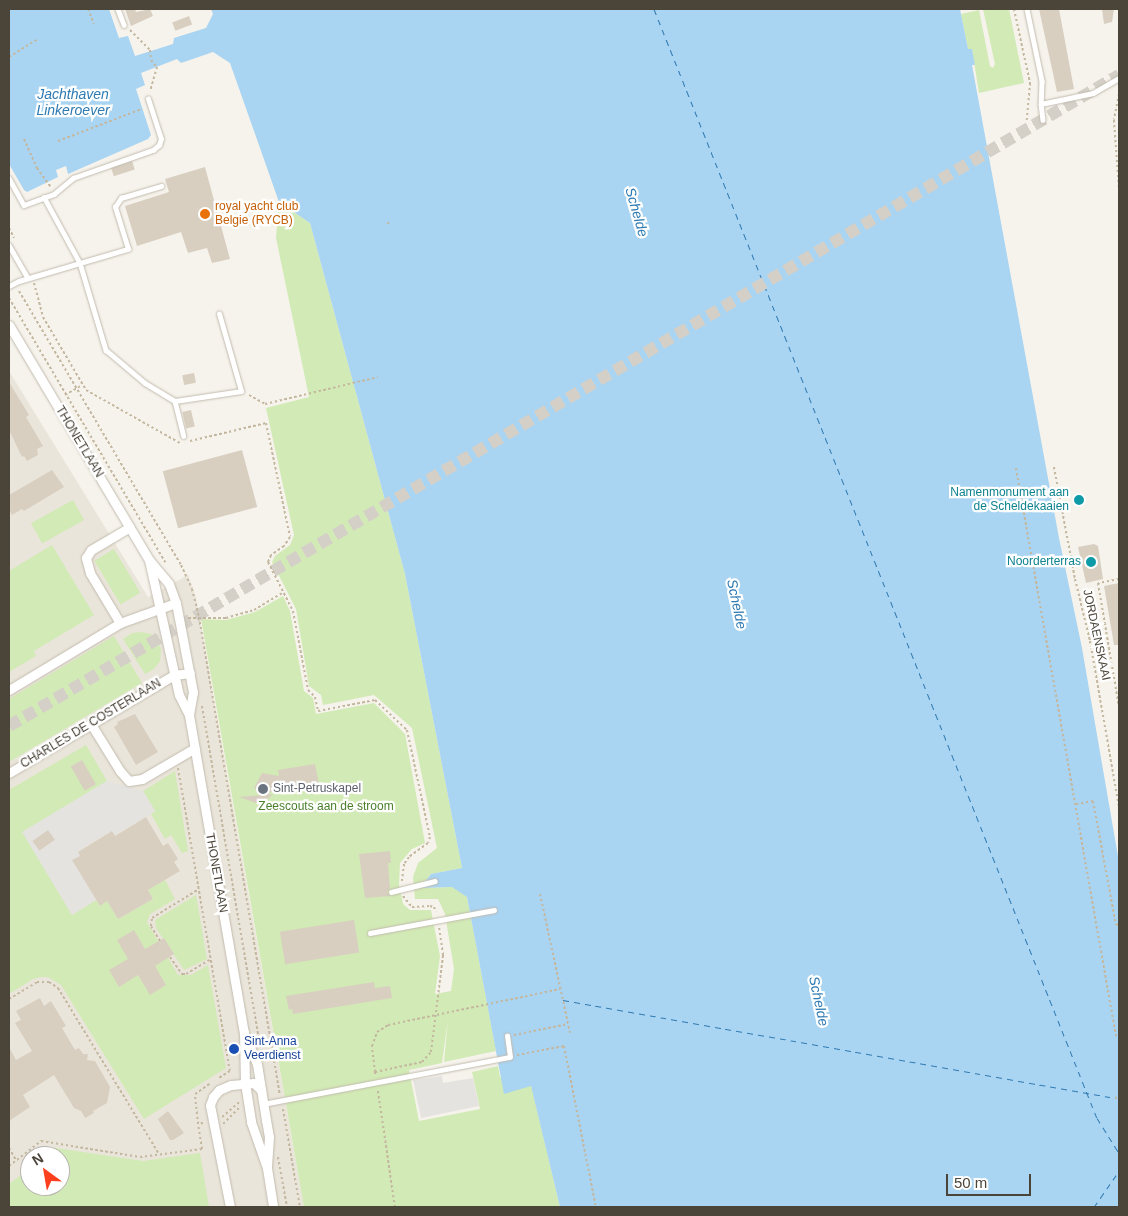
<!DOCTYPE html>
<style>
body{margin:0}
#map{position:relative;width:1128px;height:1216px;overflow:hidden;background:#f6f3ec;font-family:Helvetica,sans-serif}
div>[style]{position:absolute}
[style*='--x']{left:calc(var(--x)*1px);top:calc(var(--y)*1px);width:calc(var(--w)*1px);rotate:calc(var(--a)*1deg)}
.residential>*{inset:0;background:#eae5da}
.green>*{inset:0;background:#d2eab5;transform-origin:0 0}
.parking>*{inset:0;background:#e5e3e0}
.water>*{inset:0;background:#a9d4f2}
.ferry>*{height:1px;margin-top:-0.5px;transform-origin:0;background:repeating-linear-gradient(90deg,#2e7ab2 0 6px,transparent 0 11px)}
.building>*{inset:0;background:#d8cfc1;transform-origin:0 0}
.secondary-tunnel>*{height:12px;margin-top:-6px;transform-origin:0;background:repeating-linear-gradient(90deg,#d4d0c8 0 12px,transparent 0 18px)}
.path>*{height:2px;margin-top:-1px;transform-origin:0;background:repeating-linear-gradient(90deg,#c4b79f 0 2.5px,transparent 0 5px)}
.roads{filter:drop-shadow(0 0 1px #c2bbae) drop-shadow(0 0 1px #c2bbae)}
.service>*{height:4.5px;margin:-2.25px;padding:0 2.25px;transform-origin:2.25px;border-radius:2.25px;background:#fff}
.minor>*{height:9px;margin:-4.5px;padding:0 4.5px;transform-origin:4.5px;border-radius:4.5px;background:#fff}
.dots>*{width:14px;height:14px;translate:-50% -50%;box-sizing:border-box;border:2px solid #fff;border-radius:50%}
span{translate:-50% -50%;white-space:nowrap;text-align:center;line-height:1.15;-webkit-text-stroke:4.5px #fff;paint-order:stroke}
.food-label{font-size:12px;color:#c56008}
.left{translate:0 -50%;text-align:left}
.street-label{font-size:12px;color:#4b4439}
.culture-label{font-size:12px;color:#0d838f}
.right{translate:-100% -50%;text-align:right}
.worship-label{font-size:12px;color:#5b616d}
.park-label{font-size:12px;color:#4a7f2a}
.transit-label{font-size:12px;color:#164399}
.water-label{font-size:14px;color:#2e7ab2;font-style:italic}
.frame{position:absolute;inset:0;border:10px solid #4b4439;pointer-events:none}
.north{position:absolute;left:20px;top:1146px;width:50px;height:50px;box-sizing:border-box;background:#fff;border:1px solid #b7b4b0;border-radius:50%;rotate:328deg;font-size:14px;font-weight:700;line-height:20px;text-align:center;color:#4b4439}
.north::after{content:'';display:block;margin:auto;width:18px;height:22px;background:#fc3f1d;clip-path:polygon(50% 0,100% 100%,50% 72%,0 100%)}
.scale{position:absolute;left:946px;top:1174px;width:85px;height:22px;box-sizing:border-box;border:2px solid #4b4439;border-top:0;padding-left:6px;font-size:15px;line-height:18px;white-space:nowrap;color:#4b4439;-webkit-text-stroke:4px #fff;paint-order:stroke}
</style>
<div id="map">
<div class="residential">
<div style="clip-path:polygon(evenodd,9px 371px,148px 597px,188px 575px,196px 597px,304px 1207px,9px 1207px,9px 371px,30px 1156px,60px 1156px,60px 1186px,30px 1186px,30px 1156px)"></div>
</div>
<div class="green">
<div style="clip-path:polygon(983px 9px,1009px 9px,1024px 83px,979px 93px,972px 49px,968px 49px,961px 14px,979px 10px,990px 66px,993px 68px,995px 64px)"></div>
<div style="clip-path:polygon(279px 202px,310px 223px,405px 574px,462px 868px,431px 874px,420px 888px,453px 887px,467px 897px,496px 1051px,444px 1062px,448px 1019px,442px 1063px,409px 1070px,419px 1121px,480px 1109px,472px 1072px,498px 1066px,500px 1077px,531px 1085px,560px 1207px,304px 1207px,201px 619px,226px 620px,255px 612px,283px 596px,290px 611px,304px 691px,313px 698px,316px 714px,374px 703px,405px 734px,425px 843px,412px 849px,400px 863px,399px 885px,403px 904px,410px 910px,431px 910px,440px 956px,435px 994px,451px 991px,454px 969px,445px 914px,438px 899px,415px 899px,413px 877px,418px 863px,437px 848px,412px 728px,374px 695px,323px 705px,321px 695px,309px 686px,296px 609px,272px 562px,275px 556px,290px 545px,294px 535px,266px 408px,309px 397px,276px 238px)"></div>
<div style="left:73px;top:500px;width:23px;height:48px;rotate:61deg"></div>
<div style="clip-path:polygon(52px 545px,94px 615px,34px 651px,36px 656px,9px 672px,9px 571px)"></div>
<div style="left:114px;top:549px;width:51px;height:23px;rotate:59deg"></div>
<div style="clip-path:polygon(141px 632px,151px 634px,157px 640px,161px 650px,160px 661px,154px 669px,145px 674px,123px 639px,132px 633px)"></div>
<div style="clip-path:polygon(114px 636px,142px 683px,9px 762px,9px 699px)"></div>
<div style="clip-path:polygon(86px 745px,107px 781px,23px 832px,72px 915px,96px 900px,100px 906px,107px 901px,118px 919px,153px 899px,148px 890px,165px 880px,175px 899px,150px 914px,147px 922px,178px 975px,191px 975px,208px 965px,226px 1068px,144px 1119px,61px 985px,48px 977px,41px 977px,33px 979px,9px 994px,9px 790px)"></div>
<div style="clip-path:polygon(175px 771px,188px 851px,182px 853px,171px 835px,165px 839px,151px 814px,155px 811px,143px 791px)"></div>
<div style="clip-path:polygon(196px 895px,207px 959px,184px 970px,156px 928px,155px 920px)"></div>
<div style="clip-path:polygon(43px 1146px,143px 1161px,200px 1153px,209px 1207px,9px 1207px,9px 1184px,30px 1168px,30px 1186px,60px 1186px,60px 1156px,35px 1156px,33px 1153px)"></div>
</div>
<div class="parking">
<div style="clip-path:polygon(107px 781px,143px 791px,155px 811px,115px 835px,112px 830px,78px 851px,80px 856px,73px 860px,96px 900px,72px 915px,22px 832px)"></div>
<div style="clip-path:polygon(442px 1076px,443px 1083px,473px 1078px,479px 1106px,421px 1118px,413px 1080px)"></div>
</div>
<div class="water">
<div style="clip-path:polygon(9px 9px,109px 9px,119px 38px,128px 36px,135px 56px,173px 44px,174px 38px,206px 28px,213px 14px,211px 9px,960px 9px,968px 49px,972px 49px,975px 65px,972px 65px,1059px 538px,1082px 648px,1119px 862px,1119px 1207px,560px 1207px,531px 1086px,504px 1094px,467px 897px,452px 887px,420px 888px,431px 874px,462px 868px,405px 574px,310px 223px,279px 202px,230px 63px,213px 52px,181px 63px,177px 59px,141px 73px,145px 85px,136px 89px,151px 135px,148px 139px,68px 174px,66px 166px,56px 170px,58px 177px,27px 192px,24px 190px,9px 164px)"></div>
</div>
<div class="ferry">
<div style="--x:654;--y:9;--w:1194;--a:68.23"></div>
<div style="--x:1097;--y:1118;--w:41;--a:57.8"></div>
<div style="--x:563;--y:1000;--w:561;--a:10.07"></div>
<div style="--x:1094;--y:1207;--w:44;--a:-55.2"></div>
</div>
<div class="building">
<div style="clip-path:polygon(125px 9px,135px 9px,136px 12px,150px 9px,153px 16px,131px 26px)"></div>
<div style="clip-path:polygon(1039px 9px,1059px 9px,1074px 89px,1057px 92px)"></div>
<div style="clip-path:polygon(1102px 9px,1114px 9px,1112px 22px,1104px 24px)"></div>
<div style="left:189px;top:16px;width:9px;height:18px;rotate:69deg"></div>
<div style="left:132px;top:161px;width:9px;height:22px;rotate:72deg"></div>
<div style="clip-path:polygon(205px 167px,230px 259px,212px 263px,207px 248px,188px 253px,181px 232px,137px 246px,125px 206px,169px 192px,165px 179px)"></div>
<div style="left:194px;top:373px;width:10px;height:12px;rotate:79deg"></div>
<div style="clip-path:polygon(9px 382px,29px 415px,26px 417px,43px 446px,37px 449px,38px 455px,27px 461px,24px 456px,22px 457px,9px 430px)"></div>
<div style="left:191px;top:410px;width:17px;height:9px;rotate:77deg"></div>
<div style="left:242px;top:450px;width:59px;height:82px;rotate:75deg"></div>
<div style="clip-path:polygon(52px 470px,64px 487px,24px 511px,22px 509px,12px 515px,9px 509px,9px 495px)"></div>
<div style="clip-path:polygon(1094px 544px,1098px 546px,1103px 579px,1086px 583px,1078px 547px)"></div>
<div style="clip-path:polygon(1119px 583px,1119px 645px,1114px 645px,1104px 586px)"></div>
<div style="clip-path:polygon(135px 714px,158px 752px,136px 765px,114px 727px,118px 724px,117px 722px)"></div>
<div style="left:82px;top:760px;width:28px;height:13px;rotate:60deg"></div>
<div style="clip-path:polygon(315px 764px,319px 784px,270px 792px,269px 795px,273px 794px,262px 805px,239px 797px,262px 795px,254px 788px,262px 773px,279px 776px,278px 770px)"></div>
<div style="clip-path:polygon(146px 817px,163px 846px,168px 843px,178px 859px,174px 862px,180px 871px,148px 890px,153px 899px,118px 919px,107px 901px,100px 906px,72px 860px,80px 856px,78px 852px,112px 831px,115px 836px)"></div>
<div style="left:48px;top:830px;width:12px;height:19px;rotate:55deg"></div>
<div style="clip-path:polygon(390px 851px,391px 863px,388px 863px,390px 888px,387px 892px,390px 896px,365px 898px,359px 854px)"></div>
<div style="left:354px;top:920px;width:33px;height:75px;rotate:81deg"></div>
<div style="clip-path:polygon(134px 930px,145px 949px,164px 938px,174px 954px,155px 966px,166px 985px,150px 995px,138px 975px,119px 987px,109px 970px,128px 959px,117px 940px)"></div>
<div style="clip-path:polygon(374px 982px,375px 988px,390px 986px,392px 998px,293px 1014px,292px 1009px,289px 1010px,286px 996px)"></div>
<div style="clip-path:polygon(40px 998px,44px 1006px,51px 1001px,66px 1026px,62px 1028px,75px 1050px,79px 1048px,83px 1054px,88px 1054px,87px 1060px,95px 1061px,110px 1087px,107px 1103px,93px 1111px,94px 1113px,85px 1118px,81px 1111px,74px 1108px,54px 1075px,23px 1095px,30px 1107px,9px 1121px,9px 1047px,16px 1060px,32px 1051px,15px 1023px,21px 1020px,16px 1011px)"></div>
<div style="clip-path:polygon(168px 1111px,184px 1133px,173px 1140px,170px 1140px,158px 1119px)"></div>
</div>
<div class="secondary-tunnel">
<div style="--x:9;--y:726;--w:1287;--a:-30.39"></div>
</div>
<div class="path">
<div style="--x:88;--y:9;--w:16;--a:68"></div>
<div style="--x:1014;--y:9;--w:76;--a:77.8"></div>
<div style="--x:1030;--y:83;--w:37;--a:95"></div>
<div style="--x:130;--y:30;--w:28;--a:45"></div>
<div style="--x:150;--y:50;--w:10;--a:84"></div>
<div style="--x:151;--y:60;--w:9;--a:49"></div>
<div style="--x:157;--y:67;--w:25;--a:106"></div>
<div style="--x:9;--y:57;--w:34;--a:-32"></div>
<div style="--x:1119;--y:94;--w:26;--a:101"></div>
<div style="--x:1114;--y:120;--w:70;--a:85.9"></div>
<div style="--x:24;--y:139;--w:32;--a:66"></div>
<div style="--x:37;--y:168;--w:24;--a:54"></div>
<div style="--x:58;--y:141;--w:90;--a:-20.9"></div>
<div style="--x:388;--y:222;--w:4;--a:76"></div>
<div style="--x:9;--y:228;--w:11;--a:63"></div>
<div style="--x:34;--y:283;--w:35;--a:75"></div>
<div style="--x:43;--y:317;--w:85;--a:59.5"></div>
<div style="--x:86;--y:390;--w:108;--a:29.4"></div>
<div style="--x:19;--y:291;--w:318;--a:59.4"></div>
<div style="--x:181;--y:565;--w:26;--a:65"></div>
<div style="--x:192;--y:589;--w:29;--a:76"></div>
<div style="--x:199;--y:617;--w:484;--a:80.4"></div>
<div style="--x:9;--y:298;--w:307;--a:59.4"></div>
<div style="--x:65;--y:395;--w:20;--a:-30"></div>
<div style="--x:249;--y:395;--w:18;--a:29"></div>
<div style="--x:265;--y:404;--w:116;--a:-13.4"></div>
<div style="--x:190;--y:441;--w:78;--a:-13.3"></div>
<div style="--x:266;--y:423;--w:116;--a:78.1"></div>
<div style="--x:290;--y:537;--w:11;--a:124"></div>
<div style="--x:284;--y:546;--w:16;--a:145"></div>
<div style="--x:271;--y:555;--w:8;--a:113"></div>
<div style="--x:268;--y:562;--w:55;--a:63"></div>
<div style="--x:293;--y:611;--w:80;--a:79.2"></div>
<div style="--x:308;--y:690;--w:10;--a:45"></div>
<div style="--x:315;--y:697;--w:14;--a:78"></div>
<div style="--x:318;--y:711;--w:58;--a:-10.9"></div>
<div style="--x:375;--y:700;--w:44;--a:43.2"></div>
<div style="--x:407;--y:730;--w:109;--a:77.9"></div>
<div style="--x:430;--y:837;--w:6;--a:108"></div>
<div style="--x:428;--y:843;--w:24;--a:144"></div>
<div style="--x:409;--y:857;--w:9;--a:126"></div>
<div style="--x:404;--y:864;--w:17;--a:97"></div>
<div style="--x:1054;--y:467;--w:114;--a:79.4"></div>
<div style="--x:1075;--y:579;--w:64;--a:76.4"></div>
<div style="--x:1090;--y:641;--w:169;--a:80.1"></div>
<div style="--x:1016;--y:468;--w:577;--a:80.02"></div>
<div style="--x:1119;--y:579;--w:21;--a:169"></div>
<div style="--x:1098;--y:583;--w:126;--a:80.4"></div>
<div style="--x:188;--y:618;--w:38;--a:0"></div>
<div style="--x:226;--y:618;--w:29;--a:-16"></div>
<div style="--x:254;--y:610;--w:35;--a:-31"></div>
<div style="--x:202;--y:706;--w:338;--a:80.3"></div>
<div style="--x:178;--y:768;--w:307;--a:80.3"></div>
<div style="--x:230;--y:1071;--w:13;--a:148"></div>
<div style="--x:1076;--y:804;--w:17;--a:-10"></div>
<div style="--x:1093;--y:801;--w:126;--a:79.5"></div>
<div style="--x:1116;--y:925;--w:3;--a:-18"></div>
<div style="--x:540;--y:894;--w:142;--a:77.8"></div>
<div style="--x:403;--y:896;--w:14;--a:51"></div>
<div style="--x:412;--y:907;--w:18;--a:-3"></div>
<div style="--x:430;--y:906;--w:4;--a:14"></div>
<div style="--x:434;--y:907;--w:5;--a:68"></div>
<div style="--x:160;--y:941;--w:17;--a:-121"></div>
<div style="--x:151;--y:926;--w:8;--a:-83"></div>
<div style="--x:152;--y:918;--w:55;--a:-31.7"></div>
<div style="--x:170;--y:957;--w:21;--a:55"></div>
<div style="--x:182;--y:974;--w:4;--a:0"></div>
<div style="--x:186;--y:974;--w:29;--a:-31"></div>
<div style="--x:9;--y:999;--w:33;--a:-31"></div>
<div style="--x:37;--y:982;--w:12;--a:0"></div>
<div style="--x:49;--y:982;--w:11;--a:34"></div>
<div style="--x:58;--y:988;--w:194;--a:58.7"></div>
<div style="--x:514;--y:1035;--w:55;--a:-11.5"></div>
<div style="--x:517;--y:1055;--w:48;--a:-10.8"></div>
<div style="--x:564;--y:1046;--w:164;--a:78.8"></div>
<div style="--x:375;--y:1072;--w:26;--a:-97"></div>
<div style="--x:372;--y:1046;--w:15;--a:-70"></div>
<div style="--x:377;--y:1032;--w:13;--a:-32"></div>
<div style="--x:388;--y:1025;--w:176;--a:-11.8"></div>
<div style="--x:375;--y:1074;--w:2;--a:-90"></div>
<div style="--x:375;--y:1072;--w:48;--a:-12"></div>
<div style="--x:422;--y:1062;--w:13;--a:-48"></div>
<div style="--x:431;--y:1052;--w:98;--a:-82.9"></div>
<div style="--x:443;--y:955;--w:28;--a:-98"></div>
<div style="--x:378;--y:1091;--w:117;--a:81.7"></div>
<div style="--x:1115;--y:1098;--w:4;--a:-14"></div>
<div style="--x:283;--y:1109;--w:99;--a:80.2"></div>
<div style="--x:222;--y:1117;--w:23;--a:-41"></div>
<div style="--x:203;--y:1123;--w:5;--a:169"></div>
<div style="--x:198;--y:1124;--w:30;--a:-96"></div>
<div style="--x:195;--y:1094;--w:19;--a:-35"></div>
<div style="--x:223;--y:1124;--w:23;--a:-45"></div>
<div style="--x:9;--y:1148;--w:14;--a:60"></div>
<div style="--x:278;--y:1157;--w:51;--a:79.8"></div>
<div style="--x:9;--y:1166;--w:41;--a:-38"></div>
<div style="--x:41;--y:1141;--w:100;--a:9.2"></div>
<div style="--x:140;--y:1157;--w:63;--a:-7.4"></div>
<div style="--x:202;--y:1149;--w:24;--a:-99"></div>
</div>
<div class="roads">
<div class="service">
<div style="--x:118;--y:9;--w:17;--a:69"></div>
<div style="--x:1027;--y:9;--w:74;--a:78.2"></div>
<div style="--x:1042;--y:81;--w:23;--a:92"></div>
<div style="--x:1041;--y:104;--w:16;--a:83"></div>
<div style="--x:1041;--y:104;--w:53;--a:-11.9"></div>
<div style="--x:1093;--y:93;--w:30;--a:-30"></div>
<div style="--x:9;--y:178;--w:31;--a:61"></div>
<div style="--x:24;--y:205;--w:32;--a:-20"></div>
<div style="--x:54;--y:194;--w:25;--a:-40"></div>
<div style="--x:73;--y:178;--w:85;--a:-19.3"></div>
<div style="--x:153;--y:150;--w:8;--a:-40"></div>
<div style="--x:159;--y:145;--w:6;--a:-72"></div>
<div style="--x:161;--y:139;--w:42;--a:-108"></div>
<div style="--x:44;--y:197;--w:75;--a:61.4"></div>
<div style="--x:80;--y:263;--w:91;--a:73.4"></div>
<div style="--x:106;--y:350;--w:51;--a:40.2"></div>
<div style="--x:145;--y:383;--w:35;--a:31"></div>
<div style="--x:175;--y:401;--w:67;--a:-8.6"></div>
<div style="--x:241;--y:391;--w:80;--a:-105.9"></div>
<div style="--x:9;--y:245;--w:38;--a:60"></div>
<div style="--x:9;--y:286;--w:11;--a:-27"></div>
<div style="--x:19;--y:281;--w:114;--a:-16.4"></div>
<div style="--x:128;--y:249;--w:44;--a:-107.2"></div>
<div style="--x:115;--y:207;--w:11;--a:-56"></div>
<div style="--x:121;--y:198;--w:42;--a:-16.7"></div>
<div style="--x:175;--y:401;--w:36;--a:76"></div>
<div style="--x:391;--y:892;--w:45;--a:-14"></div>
<div style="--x:370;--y:933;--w:126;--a:-10.5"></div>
<div style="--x:263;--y:1104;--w:251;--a:-10.8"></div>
<div style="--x:510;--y:1057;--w:21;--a:-98"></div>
</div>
<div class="minor">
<div style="--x:9;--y:325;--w:274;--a:59.2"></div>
<div style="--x:149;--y:560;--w:31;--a:50"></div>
<div style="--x:169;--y:584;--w:20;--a:70"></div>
<div style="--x:176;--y:603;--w:91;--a:79.2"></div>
<div style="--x:193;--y:692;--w:23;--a:100"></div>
<div style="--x:189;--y:715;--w:322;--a:80.2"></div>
<div style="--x:244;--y:1032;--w:51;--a:88.9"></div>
<div style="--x:245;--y:1083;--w:39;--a:81"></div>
<div style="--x:251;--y:1122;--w:49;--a:70.8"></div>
<div style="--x:267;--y:1168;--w:39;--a:81"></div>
<div style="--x:149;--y:560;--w:138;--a:77.5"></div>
<div style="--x:179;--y:695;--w:22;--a:63"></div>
<div style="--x:120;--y:623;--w:58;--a:-121"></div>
<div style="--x:90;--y:573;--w:16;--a:-105"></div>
<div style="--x:86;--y:558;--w:9;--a:-58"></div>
<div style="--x:91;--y:550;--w:45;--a:-30.5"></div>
<div style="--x:9;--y:690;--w:130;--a:-31.1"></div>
<div style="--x:120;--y:623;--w:59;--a:-19.7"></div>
<div style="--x:91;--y:724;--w:55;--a:58.3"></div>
<div style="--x:120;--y:771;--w:13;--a:48"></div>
<div style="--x:129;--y:781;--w:13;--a:-9"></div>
<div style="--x:142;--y:779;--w:61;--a:-30.3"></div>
<div style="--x:9;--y:773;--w:192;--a:-30.7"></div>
<div style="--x:174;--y:675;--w:16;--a:-7"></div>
<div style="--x:246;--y:1037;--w:29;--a:68"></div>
<div style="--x:257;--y:1064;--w:57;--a:80.9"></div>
<div style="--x:266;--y:1120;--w:17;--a:80"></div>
<div style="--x:269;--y:1137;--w:28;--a:94"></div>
<div style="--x:230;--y:1207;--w:104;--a:-101.1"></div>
<div style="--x:210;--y:1105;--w:9;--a:-69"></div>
<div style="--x:213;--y:1097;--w:9;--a:-49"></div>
<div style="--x:219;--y:1090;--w:13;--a:-23"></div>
<div style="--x:231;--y:1085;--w:23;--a:-5"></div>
<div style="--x:254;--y:1083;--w:10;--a:45"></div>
</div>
</div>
<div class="dots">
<div style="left:205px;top:214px;background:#e8710a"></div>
<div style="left:1079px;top:500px;background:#0f9aa8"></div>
<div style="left:1091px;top:562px;background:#0f9aa8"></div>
<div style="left:263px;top:789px;background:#6b7280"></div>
<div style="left:234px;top:1049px;background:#1a4fb4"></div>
</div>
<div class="food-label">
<span class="left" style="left:215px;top:214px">royal yacht club<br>Belgie (RYCB)</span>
</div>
<div class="street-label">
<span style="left:79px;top:442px;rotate:59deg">THONETLAAN</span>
<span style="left:1096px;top:635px;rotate:78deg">JORDAENSKAAI</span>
<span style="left:91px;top:724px;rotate:-31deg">CHARLES DE COSTERLAAN</span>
<span style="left:216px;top:873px;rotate:80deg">THONETLAAN</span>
</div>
<div class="culture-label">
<span class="right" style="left:1069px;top:500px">Namenmonument aan<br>de Scheldekaaien</span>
<span class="right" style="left:1081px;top:562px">Noorderterras</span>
</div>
<div class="worship-label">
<span class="left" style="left:273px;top:789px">Sint-Petruskapel</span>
</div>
<div class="park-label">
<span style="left:326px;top:807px">Zeescouts aan de stroom</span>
</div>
<div class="transit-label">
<span class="left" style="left:244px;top:1049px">Sint-Anna<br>Veerdienst</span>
</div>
<div class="water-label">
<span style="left:73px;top:102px">Jachthaven<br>Linkeroever</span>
<span style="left:637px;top:212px;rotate:74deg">Schelde</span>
<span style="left:737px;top:604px;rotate:78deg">Schelde</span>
<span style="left:819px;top:1001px;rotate:78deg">Schelde</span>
</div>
<div class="frame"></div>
<div class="north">N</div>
<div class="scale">50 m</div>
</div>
